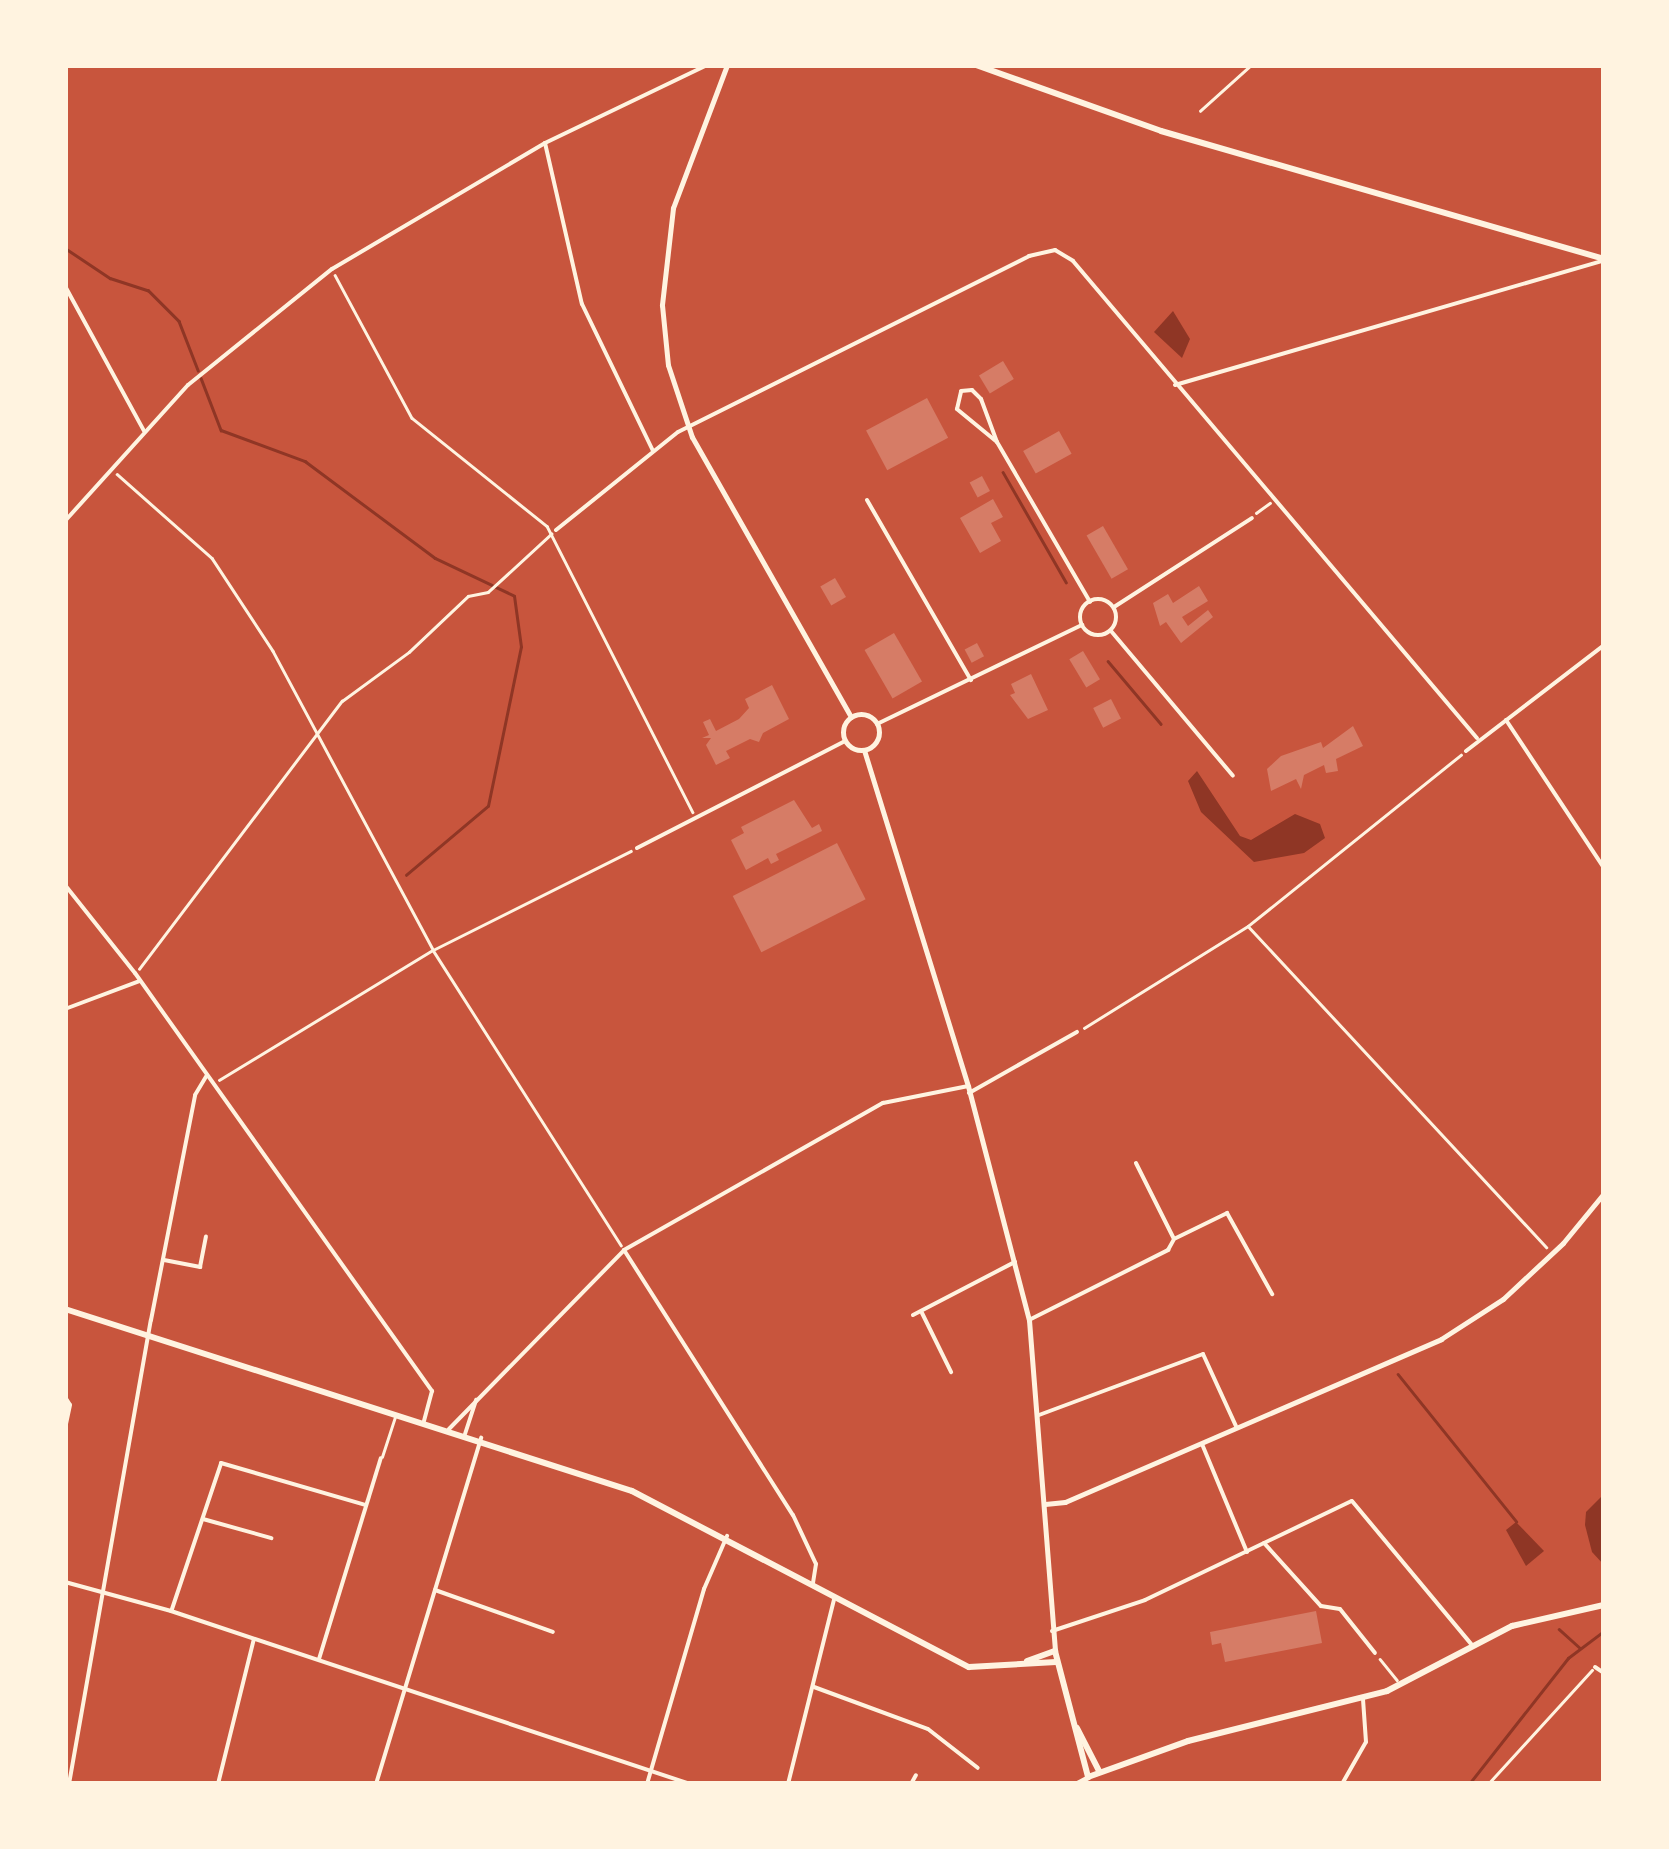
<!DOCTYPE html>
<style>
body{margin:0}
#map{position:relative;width:1669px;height:1849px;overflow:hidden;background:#c8553d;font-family:"Alegreya Sans",sans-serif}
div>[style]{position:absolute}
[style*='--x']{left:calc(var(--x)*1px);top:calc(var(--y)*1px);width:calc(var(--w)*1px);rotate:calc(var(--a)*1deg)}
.water>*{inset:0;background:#8f3625}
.stream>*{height:2.5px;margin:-1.25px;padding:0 1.25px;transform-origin:1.25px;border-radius:1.25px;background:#8f3625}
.building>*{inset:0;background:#d67c66;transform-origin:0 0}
.path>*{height:2.5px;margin:-1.25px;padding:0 1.25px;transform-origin:1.25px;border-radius:1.25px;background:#fff3e0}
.service>*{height:2.5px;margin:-1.25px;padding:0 1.25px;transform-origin:1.25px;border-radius:1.25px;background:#fff3e0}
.minor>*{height:4px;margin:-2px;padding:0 2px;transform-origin:2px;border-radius:2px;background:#fff3e0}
.minor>.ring{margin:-2px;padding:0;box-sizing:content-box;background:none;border:4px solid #fff3e0;border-radius:50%}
.tertiary>*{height:5px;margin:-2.5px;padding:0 2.5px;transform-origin:2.5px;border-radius:2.5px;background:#fff3e0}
.tertiary>.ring{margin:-2.5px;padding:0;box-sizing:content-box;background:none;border:5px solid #fff3e0;border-radius:50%}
.secondary>*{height:6px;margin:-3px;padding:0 3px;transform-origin:3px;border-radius:3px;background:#fff3e0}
span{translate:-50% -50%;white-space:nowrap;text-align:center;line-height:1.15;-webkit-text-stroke:9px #fff3e0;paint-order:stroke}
.frame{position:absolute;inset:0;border:68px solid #fff3e0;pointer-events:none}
</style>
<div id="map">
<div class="water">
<div style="clip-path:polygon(1173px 311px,1190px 339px,1182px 358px,1154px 332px)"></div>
<div style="clip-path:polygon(1197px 771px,1240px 836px,1251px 840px,1295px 814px,1320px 824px,1325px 838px,1304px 853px,1254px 862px,1201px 812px,1188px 781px)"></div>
<div style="clip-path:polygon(1604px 1494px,1604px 1565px,1592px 1552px,1585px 1525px,1586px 1512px)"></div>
<div style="clip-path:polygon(1516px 1522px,1544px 1551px,1526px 1566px,1506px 1530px)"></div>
</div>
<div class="stream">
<div style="--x:65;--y:248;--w:54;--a:33.7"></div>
<div style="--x:110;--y:278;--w:40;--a:18"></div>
<div style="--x:148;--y:290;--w:44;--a:45"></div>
<div style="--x:179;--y:321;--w:53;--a:68.8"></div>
<div style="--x:201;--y:378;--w:56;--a:69"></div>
<div style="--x:221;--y:430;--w:90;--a:20.3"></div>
<div style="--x:305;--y:461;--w:162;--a:36.7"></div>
<div style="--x:435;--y:558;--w:63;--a:25.3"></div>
<div style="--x:1003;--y:472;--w:127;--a:60.2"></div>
<div style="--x:1108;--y:661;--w:82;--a:49.9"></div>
<div style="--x:406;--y:875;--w:107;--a:-40.1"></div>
<div style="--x:488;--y:806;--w:162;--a:-78.3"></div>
<div style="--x:521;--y:647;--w:51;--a:-97.8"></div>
<div style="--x:514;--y:596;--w:21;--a:-155"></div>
<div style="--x:1398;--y:1374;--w:189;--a:51.2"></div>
<div style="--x:1559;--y:1629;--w:28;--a:42"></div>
<div style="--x:1469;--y:1784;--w:160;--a:-51.8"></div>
<div style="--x:1568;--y:1658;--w:45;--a:-36.9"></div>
</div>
<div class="building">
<div style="left:1003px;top:361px;width:21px;height:28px;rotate:59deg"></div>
<div style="left:927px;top:398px;width:45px;height:69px;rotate:62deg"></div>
<div style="left:1059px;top:431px;width:26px;height:41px;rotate:61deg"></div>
<div style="left:982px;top:476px;width:17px;height:14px;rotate:62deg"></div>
<div style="clip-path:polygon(993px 499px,1003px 517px,991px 523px,1001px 541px,980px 553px,960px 518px)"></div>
<div style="left:1103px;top:526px;width:50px;height:19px;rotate:60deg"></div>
<div style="left:835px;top:578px;width:22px;height:17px;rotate:60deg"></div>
<div style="clip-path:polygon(1199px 586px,1208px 601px,1182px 617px,1188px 626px,1208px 610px,1213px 617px,1181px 643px,1166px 622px,1160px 626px,1153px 603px,1168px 594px,1173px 603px)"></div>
<div style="left:894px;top:633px;width:56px;height:34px;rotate:60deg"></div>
<div style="left:977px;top:643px;width:15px;height:14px;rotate:62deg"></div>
<div style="left:1083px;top:651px;width:33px;height:16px;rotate:59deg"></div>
<div style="clip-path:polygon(1031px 674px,1048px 710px,1028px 719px,1010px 695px,1015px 693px,1011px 684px)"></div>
<div style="clip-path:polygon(772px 685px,789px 719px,763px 733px,759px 742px,750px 739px,726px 751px,730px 758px,716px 765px,706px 745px,711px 738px,702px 738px,709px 735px,703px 722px,710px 719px,716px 731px,739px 719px,749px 708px,745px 699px)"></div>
<div style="left:1111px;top:699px;width:22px;height:20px;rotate:63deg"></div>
<div style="clip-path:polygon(1353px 726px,1363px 746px,1336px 759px,1338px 771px,1326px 773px,1324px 765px,1304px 775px,1301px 789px,1296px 779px,1271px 791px,1267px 769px,1281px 756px,1321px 742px,1323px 748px)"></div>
<div style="clip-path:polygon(794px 800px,812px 828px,819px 824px,822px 831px,776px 854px,779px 860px,771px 864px,768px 858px,746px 870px,731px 840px,744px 833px,741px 827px)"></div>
<div style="left:837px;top:843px;width:63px;height:117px;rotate:63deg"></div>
<div style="clip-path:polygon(1316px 1611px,1322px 1643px,1225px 1662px,1221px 1643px,1212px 1645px,1210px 1632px)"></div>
</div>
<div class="path">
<div style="--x:1200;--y:111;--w:69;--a:-42"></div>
<div style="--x:335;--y:275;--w:162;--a:61.7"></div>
<div style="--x:412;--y:418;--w:173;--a:38.7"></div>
<div style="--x:547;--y:526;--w:321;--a:63"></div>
<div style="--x:117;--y:474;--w:127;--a:41.5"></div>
<div style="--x:212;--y:558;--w:111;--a:56.7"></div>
<div style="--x:273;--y:651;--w:339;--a:61.8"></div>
<div style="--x:433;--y:950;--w:350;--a:57.5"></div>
<div style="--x:1256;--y:513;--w:17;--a:-36"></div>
<div style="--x:1249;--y:927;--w:437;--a:47.1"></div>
<div style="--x:139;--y:969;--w:336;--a:-52.9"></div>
<div style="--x:342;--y:701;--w:83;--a:-36.2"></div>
<div style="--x:409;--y:652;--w:81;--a:-43.5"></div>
<div style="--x:468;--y:596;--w:20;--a:-11"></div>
<div style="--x:488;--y:592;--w:86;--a:-42.6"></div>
<div style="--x:1084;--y:1028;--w:193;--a:-31.9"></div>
<div style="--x:1248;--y:926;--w:273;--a:-38.8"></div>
<div style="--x:219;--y:1080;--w:250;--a:-31.3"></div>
<div style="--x:433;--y:950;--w:221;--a:-26.6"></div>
<div style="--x:1380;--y:1659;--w:27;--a:51"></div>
<div style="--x:1488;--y:1784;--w:154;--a:-47.6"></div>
</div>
<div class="service">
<div style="--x:382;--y:1457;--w:42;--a:-72"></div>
</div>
<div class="minor">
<div style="--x:545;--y:143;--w:165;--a:77.1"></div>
<div style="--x:582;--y:304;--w:163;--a:64.2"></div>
<div style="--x:65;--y:286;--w:165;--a:61.4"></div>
<div style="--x:1175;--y:385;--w:446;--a:-16.2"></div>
<div style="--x:997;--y:442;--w:52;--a:-140.5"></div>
<div style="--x:957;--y:409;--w:18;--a:-77"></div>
<div style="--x:961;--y:391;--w:11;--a:-5"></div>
<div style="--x:972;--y:390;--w:13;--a:45"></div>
<div style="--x:981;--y:399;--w:46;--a:69.6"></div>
<div style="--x:997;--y:442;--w:185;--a:59.8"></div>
<div style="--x:867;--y:500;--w:208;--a:60"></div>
<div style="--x:65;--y:521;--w:183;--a:-47.9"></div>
<div style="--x:188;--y:385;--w:185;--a:-38.9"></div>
<div style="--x:332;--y:269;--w:247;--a:-30.6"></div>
<div style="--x:545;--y:143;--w:180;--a:-25.7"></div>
<div style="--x:556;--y:530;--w:156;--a:-38.8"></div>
<div style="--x:678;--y:432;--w:393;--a:-26.6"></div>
<div style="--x:1029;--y:256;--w:27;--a:-13"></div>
<div style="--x:1055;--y:250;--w:21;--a:31"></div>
<div style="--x:1073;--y:261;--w:625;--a:49.74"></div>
<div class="ring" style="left:1080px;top:599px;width:32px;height:32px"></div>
<div style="--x:1114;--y:607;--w:164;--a:-32.8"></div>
<div style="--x:1111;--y:631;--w:189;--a:49.9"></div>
<div style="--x:1506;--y:720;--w:178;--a:56.5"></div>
<div style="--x:877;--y:724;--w:228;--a:-25.8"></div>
<div style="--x:1466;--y:751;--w:174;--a:-37.5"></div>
<div style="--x:637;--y:848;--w:234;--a:-27.2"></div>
<div style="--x:65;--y:885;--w:112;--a:51.5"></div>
<div style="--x:135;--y:973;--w:513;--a:54.61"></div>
<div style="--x:432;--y:1391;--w:31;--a:105"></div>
<div style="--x:65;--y:1009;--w:80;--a:-20.5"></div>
<div style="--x:969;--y:1093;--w:124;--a:-29.5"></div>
<div style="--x:1176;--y:1238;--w:57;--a:-26.1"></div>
<div style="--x:1227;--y:1213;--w:93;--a:60.9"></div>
<div style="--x:624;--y:1250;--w:314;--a:57.5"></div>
<div style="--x:793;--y:1515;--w:54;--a:64.9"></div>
<div style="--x:816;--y:1564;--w:19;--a:99"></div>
<div style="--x:164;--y:1260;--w:37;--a:11"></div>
<div style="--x:200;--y:1267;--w:31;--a:-79"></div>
<div style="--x:922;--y:1313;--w:66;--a:63.8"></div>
<div style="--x:913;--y:1315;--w:115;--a:-27.5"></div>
<div style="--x:1029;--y:1320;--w:156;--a:-26.7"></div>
<div style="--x:1168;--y:1250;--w:13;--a:-61"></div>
<div style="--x:1174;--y:1239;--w:85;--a:-116.6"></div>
<div style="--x:65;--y:1397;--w:9;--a:58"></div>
<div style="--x:70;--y:1405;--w:24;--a:102"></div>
<div style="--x:1039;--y:1415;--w:175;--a:-20.4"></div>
<div style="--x:1203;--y:1354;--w:79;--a:65.4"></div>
<div style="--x:449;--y:1429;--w:250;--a:-45.6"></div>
<div style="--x:624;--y:1250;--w:298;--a:-29.6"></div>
<div style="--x:883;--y:1103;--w:87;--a:-11.3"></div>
<div style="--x:465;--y:1434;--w:36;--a:-72"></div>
<div style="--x:1202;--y:1444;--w:117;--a:67.4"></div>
<div style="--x:203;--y:1519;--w:71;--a:15.6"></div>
<div style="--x:1264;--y:1543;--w:85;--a:47.9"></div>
<div style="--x:1321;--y:1606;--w:19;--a:9"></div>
<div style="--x:1340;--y:1609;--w:56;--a:51.5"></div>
<div style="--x:65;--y:1582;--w:110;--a:15.3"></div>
<div style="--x:171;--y:1611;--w:547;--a:18.43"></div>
<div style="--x:435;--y:1590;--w:125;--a:19.6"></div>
<div style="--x:172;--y:1609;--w:154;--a:-71.4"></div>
<div style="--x:221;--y:1463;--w:151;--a:16.2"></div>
<div style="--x:1052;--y:1631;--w:98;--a:-18.4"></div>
<div style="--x:1145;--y:1600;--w:229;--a:-25.6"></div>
<div style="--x:1352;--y:1501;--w:186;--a:50.2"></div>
<div style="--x:319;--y:1659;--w:210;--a:-72.9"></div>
<div style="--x:1595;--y:1667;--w:11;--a:34"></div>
<div style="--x:814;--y:1687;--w:121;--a:20.2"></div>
<div style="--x:928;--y:1729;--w:63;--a:38"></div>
<div style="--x:69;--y:1784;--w:471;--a:-80"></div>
<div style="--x:151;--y:1320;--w:229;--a:-78.9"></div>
<div style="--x:195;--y:1095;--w:23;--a:-59"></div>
<div style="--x:218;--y:1784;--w:149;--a:-76.1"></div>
<div style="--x:376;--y:1784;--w:362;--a:-73.1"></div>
<div style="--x:647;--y:1784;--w:203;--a:-73.7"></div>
<div style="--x:704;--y:1589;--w:58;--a:-66.5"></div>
<div style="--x:788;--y:1784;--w:190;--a:-76"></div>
<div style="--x:911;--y:1784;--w:10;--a:-61"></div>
<div style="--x:1208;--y:1784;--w:21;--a:0"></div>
<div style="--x:1342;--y:1784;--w:48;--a:-60.3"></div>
<div style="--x:1366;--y:1742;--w:43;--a:-94"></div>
</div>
<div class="tertiary">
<div style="--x:727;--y:65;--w:153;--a:110.7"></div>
<div style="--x:673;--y:208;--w:98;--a:96.5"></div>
<div style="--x:662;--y:305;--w:60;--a:84.3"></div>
<div style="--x:668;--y:365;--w:76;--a:71.6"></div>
<div style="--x:692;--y:437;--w:322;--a:60.4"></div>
<div class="ring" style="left:843px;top:714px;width:31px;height:31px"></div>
<div style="--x:864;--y:750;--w:352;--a:72.8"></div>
<div style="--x:968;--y:1086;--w:242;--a:75.4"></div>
<div style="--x:1029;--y:1320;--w:332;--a:85.5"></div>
<div style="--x:1045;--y:1504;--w:20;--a:-6"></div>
<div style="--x:1065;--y:1502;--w:410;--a:-23.4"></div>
<div style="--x:1441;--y:1339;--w:74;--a:-32.8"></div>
<div style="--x:1503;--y:1299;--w:82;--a:-43"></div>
<div style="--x:1563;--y:1243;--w:65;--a:-50.6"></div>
<div style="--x:1075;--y:1784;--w:15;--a:-28"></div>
</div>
<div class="secondary">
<div style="--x:976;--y:65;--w:196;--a:19.6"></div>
<div style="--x:1161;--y:131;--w:461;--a:16.1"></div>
<div style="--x:65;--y:1309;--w:595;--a:17.8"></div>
<div style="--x:632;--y:1491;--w:380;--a:27.6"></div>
<div style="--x:969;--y:1667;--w:87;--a:-3.3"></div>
<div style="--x:1027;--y:1661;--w:30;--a:-20"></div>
<div style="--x:1055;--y:1651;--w:130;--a:75.3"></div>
<div style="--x:1088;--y:1777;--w:106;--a:-19.8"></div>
<div style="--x:1188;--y:1741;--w:205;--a:-14.1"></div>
<div style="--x:1387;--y:1691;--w:141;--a:-27.5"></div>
<div style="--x:1512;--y:1626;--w:94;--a:-12.9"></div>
<div style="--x:1077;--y:1728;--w:48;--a:62.9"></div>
</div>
<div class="frame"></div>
</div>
